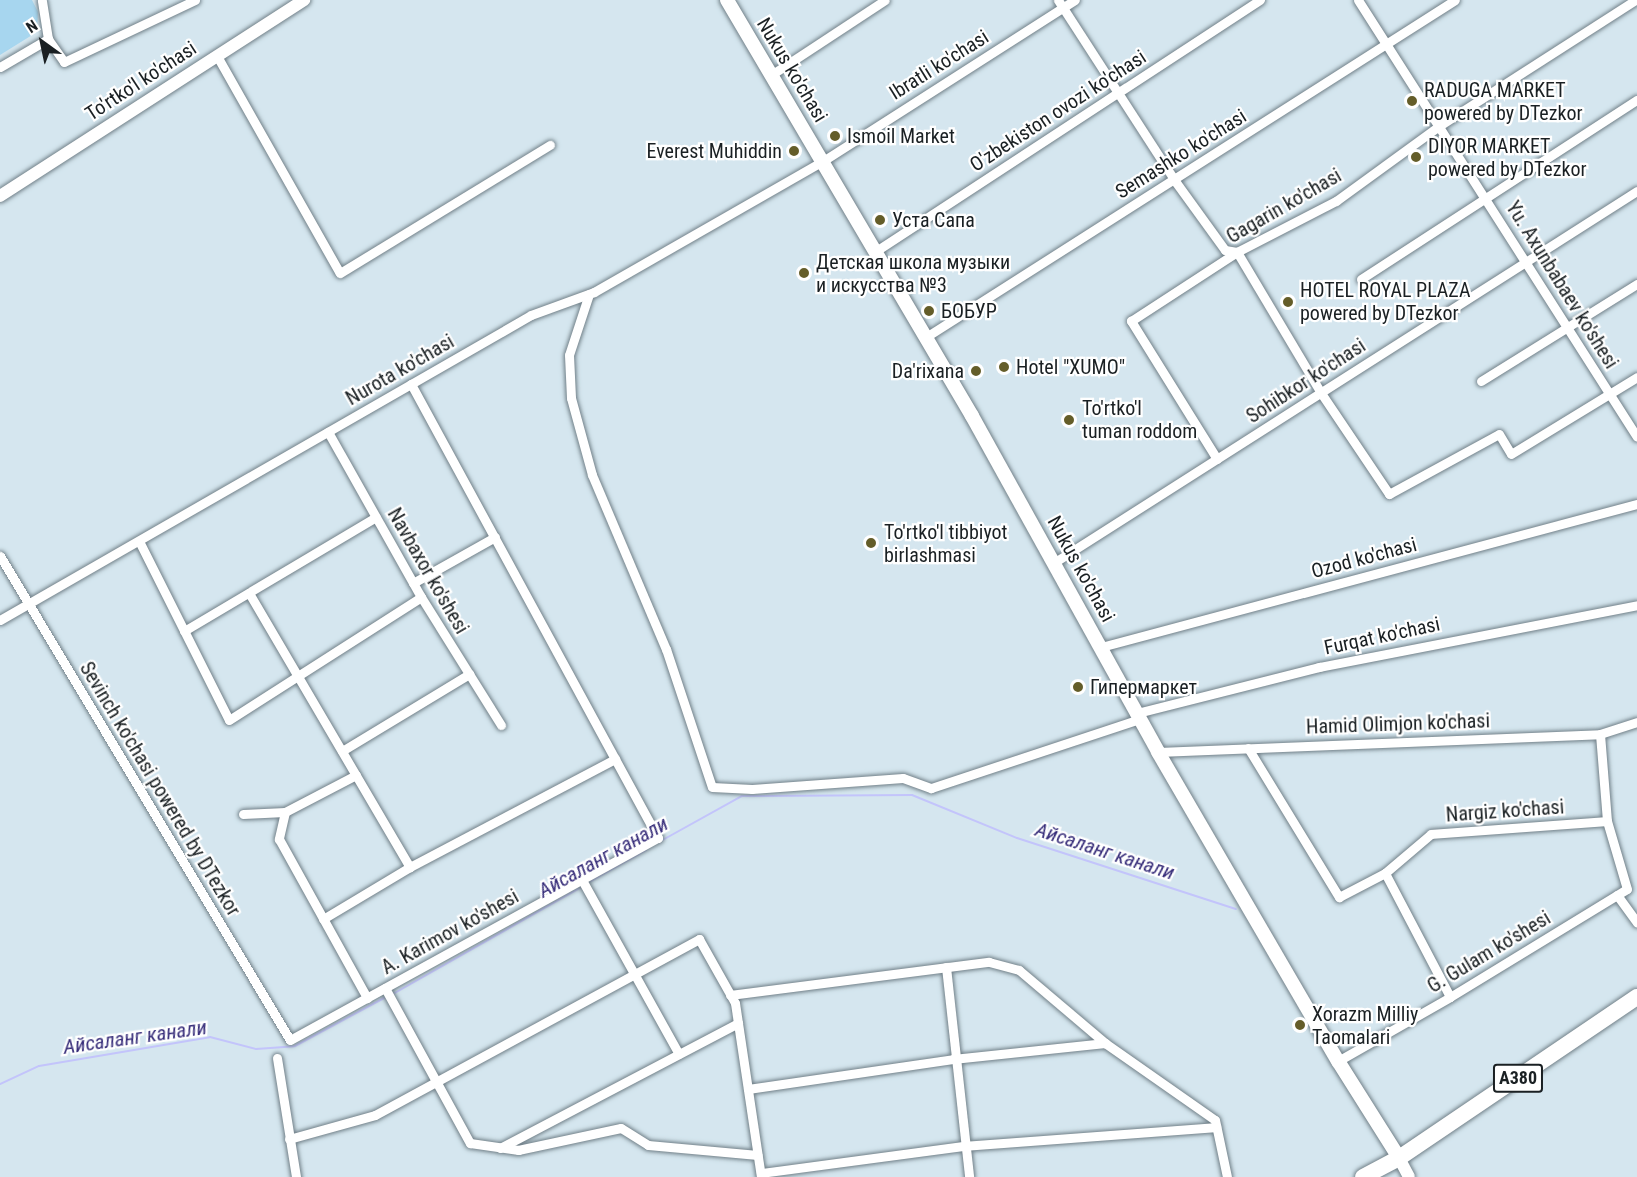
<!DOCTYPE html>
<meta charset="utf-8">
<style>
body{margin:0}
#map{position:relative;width:1637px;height:1177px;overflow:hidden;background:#d5e6ef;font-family:"Roboto Condensed",sans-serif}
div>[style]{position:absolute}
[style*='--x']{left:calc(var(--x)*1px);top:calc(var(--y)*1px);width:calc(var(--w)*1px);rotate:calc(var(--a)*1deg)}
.green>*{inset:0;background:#a7d6ef}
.stream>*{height:2px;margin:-1px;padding:0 1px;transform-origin:1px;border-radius:1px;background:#c3c4fb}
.roads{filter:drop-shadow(0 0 2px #718088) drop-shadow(0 0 2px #718088)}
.minor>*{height:9px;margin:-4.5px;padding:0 4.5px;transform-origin:4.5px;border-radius:4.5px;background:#fff}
.tertiary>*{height:12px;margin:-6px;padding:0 6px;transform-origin:6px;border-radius:6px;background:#fff}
.secondary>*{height:14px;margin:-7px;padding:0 7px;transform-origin:7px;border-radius:7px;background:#fff}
.trunk>*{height:16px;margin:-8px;padding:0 8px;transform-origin:8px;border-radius:8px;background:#fff}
.dots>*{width:16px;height:16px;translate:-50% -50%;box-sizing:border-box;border:3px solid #fff;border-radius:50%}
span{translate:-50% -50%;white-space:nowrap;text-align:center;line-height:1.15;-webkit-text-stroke:4.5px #fff;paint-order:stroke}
.shield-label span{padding:2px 4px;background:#fff;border:2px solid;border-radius:4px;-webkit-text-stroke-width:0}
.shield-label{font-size:18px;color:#1a2023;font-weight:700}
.street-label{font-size:20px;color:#1a2023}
.poi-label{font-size:20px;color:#1a2023}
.left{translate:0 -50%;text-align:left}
.right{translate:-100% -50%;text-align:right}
.water-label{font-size:21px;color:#362c79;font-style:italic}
.north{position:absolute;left:12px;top:12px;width:60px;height:60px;-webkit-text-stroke:4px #fff;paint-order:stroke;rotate:327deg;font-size:16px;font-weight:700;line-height:24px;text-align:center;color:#1a2023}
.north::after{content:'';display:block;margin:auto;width:21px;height:27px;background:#1a2023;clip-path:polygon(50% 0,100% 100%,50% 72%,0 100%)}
</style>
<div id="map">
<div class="green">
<div style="clip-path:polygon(0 0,32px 0,38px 12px,37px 32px,0 55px)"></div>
</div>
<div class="stream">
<div style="--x:659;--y:842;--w:95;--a:-29"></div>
<div style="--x:742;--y:796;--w:170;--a:-0.3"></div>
<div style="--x:912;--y:795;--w:113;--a:22.3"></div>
<div style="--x:1017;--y:838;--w:230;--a:18"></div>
<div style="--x:586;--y:884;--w:69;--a:-29.5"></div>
<div style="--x:393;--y:994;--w:216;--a:-29.6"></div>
<div style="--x:0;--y:1084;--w:43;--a:-24.8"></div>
<div style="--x:39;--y:1066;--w:173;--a:-9.6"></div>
<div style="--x:210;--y:1037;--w:48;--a:14.6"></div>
<div style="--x:256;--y:1049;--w:39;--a:-4"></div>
<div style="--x:295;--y:1046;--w:106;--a:-28.3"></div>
</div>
<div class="roads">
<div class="minor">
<div style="--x:1058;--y:0;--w:216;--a:57.1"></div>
<div style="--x:1175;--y:181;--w:85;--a:54.1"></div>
<div style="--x:1225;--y:250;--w:12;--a:9"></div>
<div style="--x:1237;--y:252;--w:164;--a:59.2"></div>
<div style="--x:1321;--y:393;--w:122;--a:56"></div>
<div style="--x:1389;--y:494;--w:125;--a:-28.6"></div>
<div style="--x:1499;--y:434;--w:23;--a:59"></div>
<div style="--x:1511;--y:454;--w:148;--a:-31.4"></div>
<div style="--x:1358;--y:0;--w:518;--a:57.44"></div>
<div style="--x:48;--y:39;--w:28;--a:55"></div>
<div style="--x:64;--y:62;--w:145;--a:-25.3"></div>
<div style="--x:217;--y:56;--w:249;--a:60.5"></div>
<div style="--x:340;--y:273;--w:246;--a:-31.4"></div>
<div style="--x:0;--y:67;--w:56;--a:-30.3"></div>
<div style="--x:48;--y:39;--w:39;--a:-99"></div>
<div style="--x:771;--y:75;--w:136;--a:-33.3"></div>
<div style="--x:876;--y:251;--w:459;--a:-33.2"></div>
<div style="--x:1361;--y:279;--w:329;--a:-33"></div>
<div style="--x:589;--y:294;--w:64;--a:108.2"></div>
<div style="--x:569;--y:355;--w:43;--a:87.3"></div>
<div style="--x:571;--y:398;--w:80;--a:74.7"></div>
<div style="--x:592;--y:475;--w:189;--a:67"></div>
<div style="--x:666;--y:649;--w:145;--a:71.6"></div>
<div style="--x:712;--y:787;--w:40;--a:2.9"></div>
<div style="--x:752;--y:789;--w:151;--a:-4.2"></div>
<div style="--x:903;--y:778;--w:30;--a:20"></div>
<div style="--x:931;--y:788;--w:220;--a:-18.3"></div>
<div style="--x:926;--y:337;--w:627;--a:-32.5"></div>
<div style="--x:1481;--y:381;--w:184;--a:-31.9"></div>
<div style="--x:328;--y:432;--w:189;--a:60.6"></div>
<div style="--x:421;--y:597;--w:151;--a:58"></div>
<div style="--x:1217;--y:459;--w:163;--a:-121.9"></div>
<div style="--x:1131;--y:321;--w:126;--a:-33.1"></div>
<div style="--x:1237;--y:252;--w:111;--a:-27.3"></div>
<div style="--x:1336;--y:201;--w:127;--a:-36.1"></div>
<div style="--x:1439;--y:126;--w:233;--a:-32.7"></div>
<div style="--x:139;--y:541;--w:200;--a:63.3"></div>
<div style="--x:229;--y:720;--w:228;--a:-32.6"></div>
<div style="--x:0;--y:556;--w:564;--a:59.07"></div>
<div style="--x:290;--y:1040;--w:420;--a:-28.8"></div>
<div style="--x:658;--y:838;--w:517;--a:-118.55"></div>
<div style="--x:1055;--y:562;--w:690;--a:-32.52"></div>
<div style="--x:413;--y:583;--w:94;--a:-29.3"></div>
<div style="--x:249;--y:593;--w:318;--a:59.6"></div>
<div style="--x:0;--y:620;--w:612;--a:-29.87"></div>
<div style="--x:531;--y:315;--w:67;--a:-20.1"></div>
<div style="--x:594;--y:292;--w:264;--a:-29.8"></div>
<div style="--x:823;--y:161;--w:299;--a:-32.6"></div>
<div style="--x:184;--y:631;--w:223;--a:-30.7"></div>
<div style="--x:1101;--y:647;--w:555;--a:-14.94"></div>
<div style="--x:1137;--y:713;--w:188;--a:-14.2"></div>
<div style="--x:1319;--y:667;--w:324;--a:-11"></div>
<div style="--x:1248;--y:748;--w:175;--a:58.6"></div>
<div style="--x:1339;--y:897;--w:52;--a:-27.6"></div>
<div style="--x:1385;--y:873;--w:140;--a:62.3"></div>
<div style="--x:342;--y:751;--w:149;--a:-31.2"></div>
<div style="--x:1158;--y:752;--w:442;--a:-2.3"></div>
<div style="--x:1600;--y:734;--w:39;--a:-18"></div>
<div style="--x:285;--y:812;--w:28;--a:103"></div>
<div style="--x:279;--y:839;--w:182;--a:61"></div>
<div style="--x:243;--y:814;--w:42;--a:-2.7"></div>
<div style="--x:285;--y:812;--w:80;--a:-27.5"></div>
<div style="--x:1385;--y:873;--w:60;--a:-40.3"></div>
<div style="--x:1431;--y:834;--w:176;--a:-4.2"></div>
<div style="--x:582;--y:880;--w:199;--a:60.9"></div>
<div style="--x:1617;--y:895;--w:34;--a:54"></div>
<div style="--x:323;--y:919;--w:101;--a:-30.9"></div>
<div style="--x:410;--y:867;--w:232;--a:-27.8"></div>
<div style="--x:946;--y:967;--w:211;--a:83.7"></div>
<div style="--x:385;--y:988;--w:177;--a:61.3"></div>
<div style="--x:470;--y:1143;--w:49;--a:8.3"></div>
<div style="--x:518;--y:1150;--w:105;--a:-12.1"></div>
<div style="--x:621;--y:1128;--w:32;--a:32"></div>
<div style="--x:648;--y:1145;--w:110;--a:5.2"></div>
<div style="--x:730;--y:995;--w:261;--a:-7.3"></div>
<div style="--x:989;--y:962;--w:31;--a:15"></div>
<div style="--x:1019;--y:970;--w:113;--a:40.3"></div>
<div style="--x:277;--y:1058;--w:121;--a:80.9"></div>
<div style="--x:1338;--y:1061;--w:129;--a:-29.7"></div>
<div style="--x:1450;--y:997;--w:207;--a:-31.4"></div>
<div style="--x:1627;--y:889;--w:71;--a:-106.4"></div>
<div style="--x:1607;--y:821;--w:87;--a:-94.6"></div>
<div style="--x:748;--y:1089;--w:207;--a:-8.3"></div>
<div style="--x:953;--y:1059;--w:153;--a:-6"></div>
<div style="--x:1105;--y:1043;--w:134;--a:35"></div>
<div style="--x:1215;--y:1120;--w:58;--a:78.1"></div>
<div style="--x:289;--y:1139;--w:89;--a:-15.6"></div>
<div style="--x:375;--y:1115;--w:369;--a:-28.5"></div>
<div style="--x:699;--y:939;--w:73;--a:60.6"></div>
<div style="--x:735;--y:1003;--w:176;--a:81.5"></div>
<div style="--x:500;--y:1148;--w:269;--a:-27.7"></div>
<div style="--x:761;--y:1173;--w:205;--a:-7.6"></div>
<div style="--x:964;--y:1146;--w:253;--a:-4.3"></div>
</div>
<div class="tertiary">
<div style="--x:0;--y:196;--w:362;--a:-32.8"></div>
<div style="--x:1399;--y:1158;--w:21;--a:62"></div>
</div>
<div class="secondary">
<div style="--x:727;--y:0;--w:483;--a:59.5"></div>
<div style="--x:972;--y:416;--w:384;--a:61"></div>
<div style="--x:1158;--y:752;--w:358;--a:59.8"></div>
<div style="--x:1338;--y:1061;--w:115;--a:57.8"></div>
</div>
<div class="trunk">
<div style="--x:1363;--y:1177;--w:41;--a:-27.8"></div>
<div style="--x:1399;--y:1158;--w:287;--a:-34.1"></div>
</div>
</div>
<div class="dots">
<div style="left:1412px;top:101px;background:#645d29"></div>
<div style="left:835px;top:136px;background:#645d29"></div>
<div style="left:794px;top:151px;background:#645d29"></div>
<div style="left:1416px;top:157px;background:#645d29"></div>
<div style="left:880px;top:220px;background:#645d29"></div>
<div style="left:804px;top:273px;background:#645d29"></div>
<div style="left:1288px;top:302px;background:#645d29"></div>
<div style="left:929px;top:311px;background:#645d29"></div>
<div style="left:1004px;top:367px;background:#645d29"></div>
<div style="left:976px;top:371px;background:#645d29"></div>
<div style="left:1069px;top:420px;background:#645d29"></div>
<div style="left:871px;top:543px;background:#645d29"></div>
<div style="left:1078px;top:687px;background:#645d29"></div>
<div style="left:1300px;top:1025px;background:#645d29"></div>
</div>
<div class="shield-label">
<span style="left:1518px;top:1078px">A380</span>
</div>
<div class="street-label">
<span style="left:939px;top:65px;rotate:-32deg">Ibratli ko'chasi</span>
<span style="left:792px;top:70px;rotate:59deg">Nukus ko'chasi</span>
<span style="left:141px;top:81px;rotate:-33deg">To'rtko'l ko'chasi</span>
<span style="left:1058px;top:111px;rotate:-33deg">O'zbekiston ovozi ko'chasi</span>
<span style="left:1181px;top:154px;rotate:-32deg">Semashko ko'chasi</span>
<span style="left:1284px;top:206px;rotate:-30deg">Gagarin ko'chasi</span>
<span style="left:1562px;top:285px;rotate:58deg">Yu. Axunbabaev ko'shesi</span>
<span style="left:400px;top:370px;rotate:-30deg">Nurota ko'chasi</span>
<span style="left:1306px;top:381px;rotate:-33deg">Sohibkor ko'chasi</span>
<span style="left:1364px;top:558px;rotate:-15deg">Ozod ko'chasi</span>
<span style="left:1081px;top:569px;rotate:61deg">Nukus ko'chasi</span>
<span style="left:428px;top:571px;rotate:60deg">Navbaxor ko'shesi</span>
<span style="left:1382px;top:636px;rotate:-12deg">Furqat ko'chasi</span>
<span style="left:1398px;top:724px;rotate:-2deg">Hamid Olimjon ko'chasi</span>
<span style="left:160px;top:789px;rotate:59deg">Sevinch ko'chasi powered by DTezkor</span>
<span style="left:1505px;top:811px;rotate:-4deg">Nargiz ko'chasi</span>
<span style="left:450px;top:932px;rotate:-29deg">A. Karimov ko'shesi</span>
<span style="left:1489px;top:952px;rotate:-31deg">G. Gulam ko'shesi</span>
</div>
<div class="poi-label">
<span class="left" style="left:1424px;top:102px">RADUGA MARKET<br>powered by DTezkor</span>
<span class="left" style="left:847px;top:136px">Ismoil Market</span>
<span class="left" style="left:1428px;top:158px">DIYOR MARKET<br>powered by DTezkor</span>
<span class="right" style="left:782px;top:151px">Everest Muhiddin</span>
<span class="left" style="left:892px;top:220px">Уста Сапа</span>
<span class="left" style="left:816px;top:274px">Детская школа музыки<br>и искусства №3</span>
<span class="left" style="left:1300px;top:302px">HOTEL ROYAL PLAZA<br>powered by DTezkor</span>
<span class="left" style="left:941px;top:311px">БОБУР</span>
<span class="left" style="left:1016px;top:367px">Hotel "XUMO"</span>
<span class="right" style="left:964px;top:371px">Da'rixana</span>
<span class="left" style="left:1082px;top:420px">To'rtko'l<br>tuman roddom</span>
<span class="left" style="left:884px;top:544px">To'rtko'l tibbiyot<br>birlashmasi</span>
<span class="left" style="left:1090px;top:687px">Гипермаркет</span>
<span class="left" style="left:1312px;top:1026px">Xorazm Milliy<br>Taomalari</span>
</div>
<div class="water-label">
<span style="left:1105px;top:851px;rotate:18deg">Айсаланг канали</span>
<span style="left:603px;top:857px;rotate:-29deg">Айсаланг канали</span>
<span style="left:135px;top:1037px;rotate:-8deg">Айсаланг канали</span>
</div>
<div class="north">N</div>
</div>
